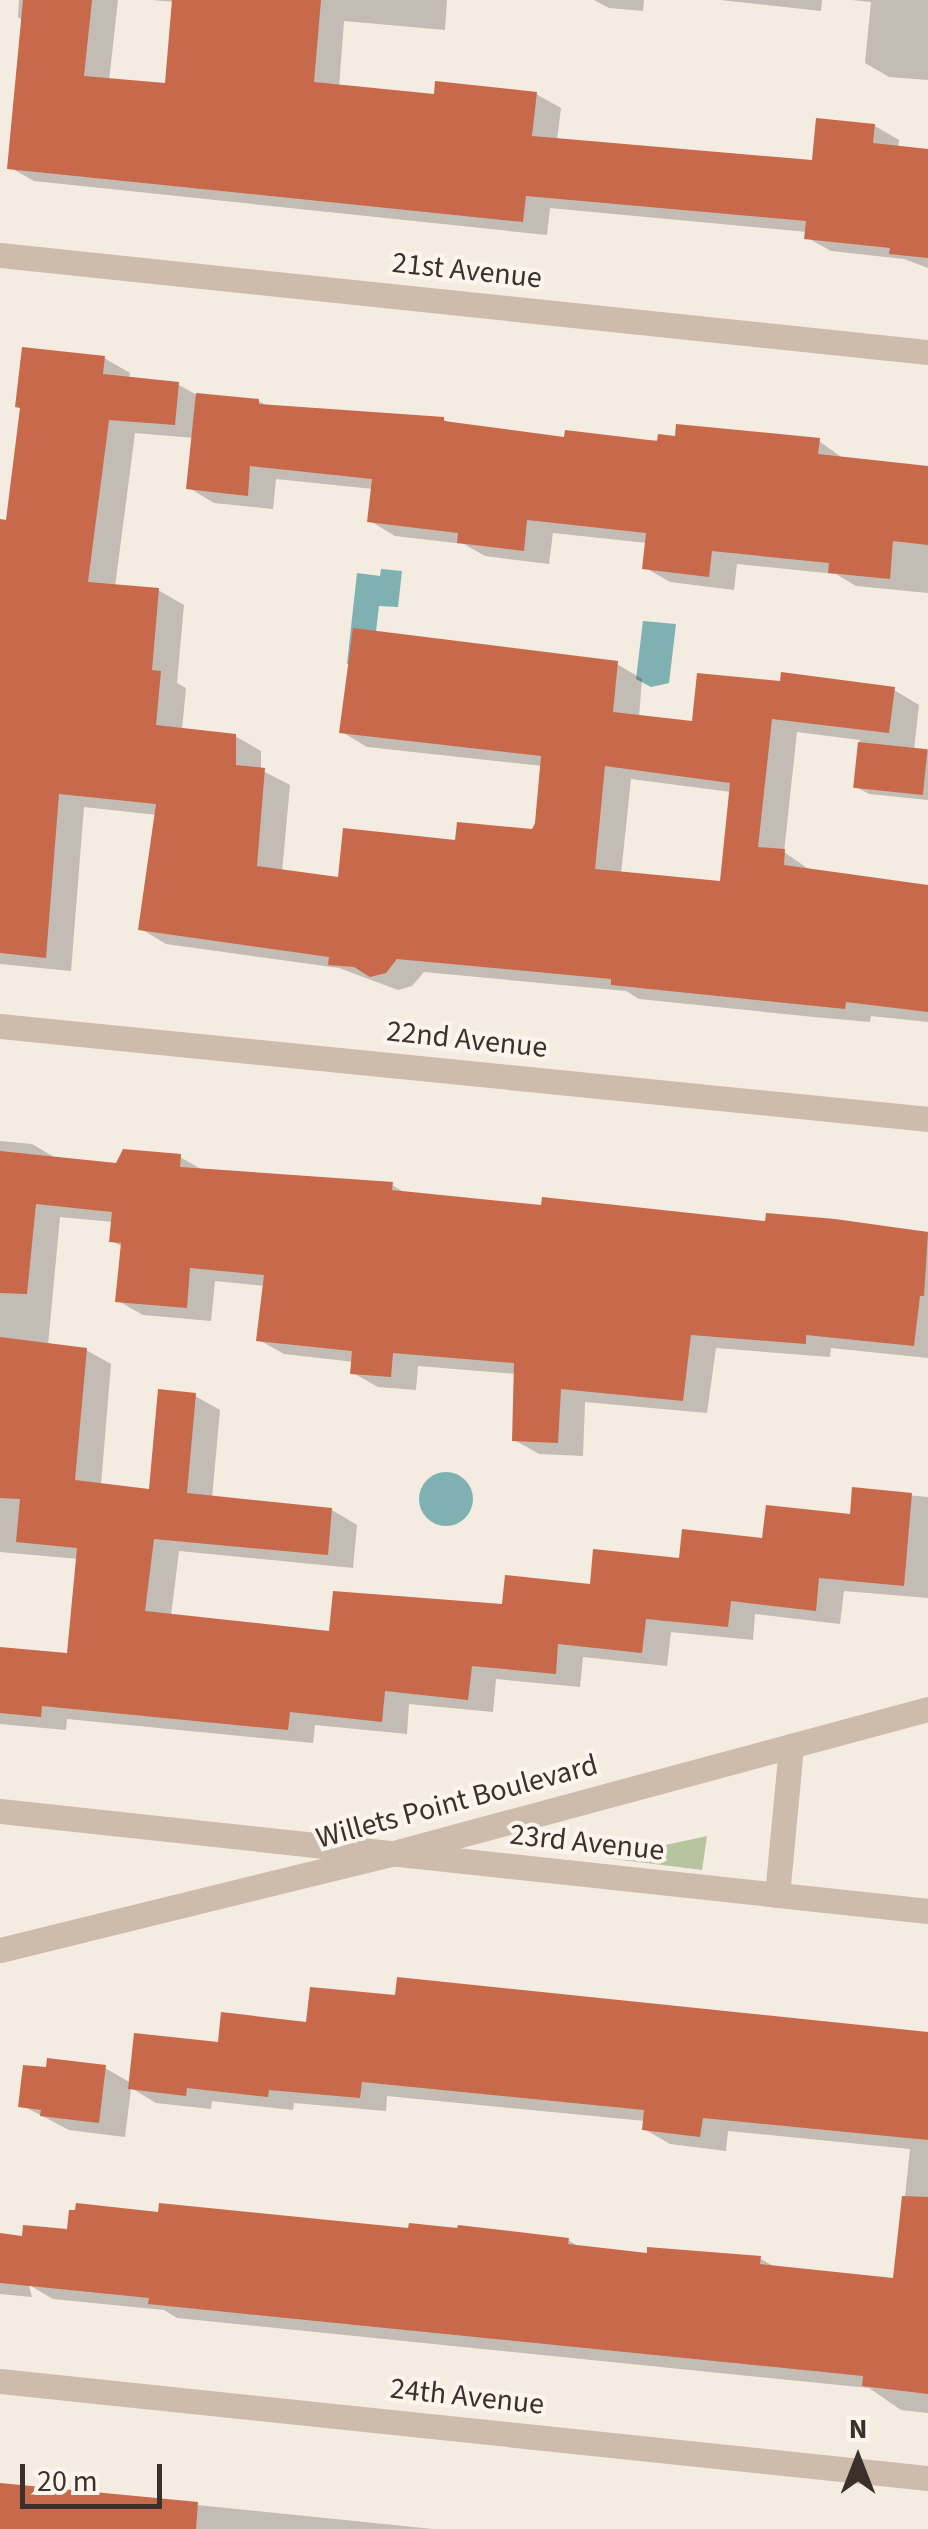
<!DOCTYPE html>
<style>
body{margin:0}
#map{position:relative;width:928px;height:2529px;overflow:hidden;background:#f4ebe1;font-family:"Source Sans 3",sans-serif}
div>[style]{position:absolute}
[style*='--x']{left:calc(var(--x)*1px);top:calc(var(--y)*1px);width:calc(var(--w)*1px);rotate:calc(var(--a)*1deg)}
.green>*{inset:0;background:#b8c4a0}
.water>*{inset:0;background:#7fb0b2}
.round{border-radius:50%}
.shadow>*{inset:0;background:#0003}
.building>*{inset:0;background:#c8694b;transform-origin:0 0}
.minor>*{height:25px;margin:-12.5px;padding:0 12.5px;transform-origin:12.5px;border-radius:12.5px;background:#cdbbac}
.tertiary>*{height:25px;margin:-12.5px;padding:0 12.5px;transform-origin:12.5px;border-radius:12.5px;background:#cdbbac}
span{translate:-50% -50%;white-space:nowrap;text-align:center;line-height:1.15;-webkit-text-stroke:8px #fbf5ee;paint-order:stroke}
.street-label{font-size:30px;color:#3b302b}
.north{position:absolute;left:808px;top:2409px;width:100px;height:100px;-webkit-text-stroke:8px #fbf5ee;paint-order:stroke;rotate:0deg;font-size:28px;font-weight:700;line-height:40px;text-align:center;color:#3b302b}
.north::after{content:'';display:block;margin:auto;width:35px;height:45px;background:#3b302b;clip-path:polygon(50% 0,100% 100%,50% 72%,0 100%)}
.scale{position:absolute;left:20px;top:2464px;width:142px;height:45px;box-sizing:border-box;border:5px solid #3b302b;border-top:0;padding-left:12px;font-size:30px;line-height:35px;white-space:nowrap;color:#3b302b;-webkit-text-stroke:8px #fbf5ee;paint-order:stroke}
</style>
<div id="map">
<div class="green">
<div style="clip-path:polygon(707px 1836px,702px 1870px,606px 1858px)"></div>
</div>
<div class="water">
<div style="clip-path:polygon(381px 569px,402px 571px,398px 607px,379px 606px,372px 666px,347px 664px,357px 573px,380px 576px)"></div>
<div style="clip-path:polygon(643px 621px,676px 624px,669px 683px,651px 687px,636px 679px)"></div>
<div class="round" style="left:419px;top:1472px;width:54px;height:54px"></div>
</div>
<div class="shadow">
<div style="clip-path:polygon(19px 0,118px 0,109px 81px,167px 86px,175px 2px,152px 0,447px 0,445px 30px,344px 21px,339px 87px,436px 96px,536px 94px,561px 108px,557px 140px,814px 163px,875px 126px,899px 140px,898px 148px,928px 151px,928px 268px,904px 259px,831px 251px,806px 237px,807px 232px,550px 208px,547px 235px,34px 181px,9px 167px,24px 21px,18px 17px)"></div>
<div style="clip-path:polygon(594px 0,644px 0,643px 11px,609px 8px)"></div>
<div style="clip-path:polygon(720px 0,822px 0,821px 11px)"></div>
<div style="clip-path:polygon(852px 0,928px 0,928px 80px,889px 77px,865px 63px,871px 2px)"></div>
<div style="clip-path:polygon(evenodd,104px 358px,130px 373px,129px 380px,179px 385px,197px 395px,259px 401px,269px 407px,443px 419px,453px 425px,567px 440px,819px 441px,844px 459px,928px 468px,928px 593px,856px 586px,836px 574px,737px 564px,734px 590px,670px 582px,644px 567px,647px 543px,553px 533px,549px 564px,485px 556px,464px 544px,395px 536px,370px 521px,373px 489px,276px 479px,273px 509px,214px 503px,189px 488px,194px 438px,135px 433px,115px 587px,158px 590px,184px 605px,177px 683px,186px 688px,182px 730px,235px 736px,261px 751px,261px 770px,290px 785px,282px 872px,340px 879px,457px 842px,533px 831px,537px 823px,543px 766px,367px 747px,342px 732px,617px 664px,642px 679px,639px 717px,694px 724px,894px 690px,919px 705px,914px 750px,928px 751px,928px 800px,869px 794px,856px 787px,860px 740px,797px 732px,784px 852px,810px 870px,928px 887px,928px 1022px,871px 1016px,870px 1022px,814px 1017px,639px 999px,626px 991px,424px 972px,412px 986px,398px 990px,339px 968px,166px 944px,141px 929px,157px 815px,84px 807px,71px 971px,0 964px,0 544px,104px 358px,631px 779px,731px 792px,722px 883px,621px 874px,631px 779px)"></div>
<div style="clip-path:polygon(0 1141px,32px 1144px,59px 1160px,117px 1166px,180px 1157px,206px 1172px,392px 1185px,407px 1194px,544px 1208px,768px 1223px,835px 1221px,928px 1232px,928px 1358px,831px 1348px,830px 1357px,716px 1348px,707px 1413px,585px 1402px,583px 1456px,539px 1454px,514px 1440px,517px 1374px,418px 1366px,416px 1390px,378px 1387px,353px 1373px,354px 1362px,284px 1354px,259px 1340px,265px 1286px,215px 1281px,211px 1321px,143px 1315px,118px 1301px,123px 1247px,112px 1241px,113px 1222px,60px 1217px,48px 1345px,86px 1350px,111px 1364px,101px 1485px,151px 1491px,195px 1396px,220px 1410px,212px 1498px,332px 1510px,357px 1525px,353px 1568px,179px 1551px,171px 1616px,332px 1634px,505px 1607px,852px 1517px,854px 1490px,928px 1497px,928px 1598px,844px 1591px,840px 1624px,755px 1614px,753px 1640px,671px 1632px,667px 1666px,583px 1657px,580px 1687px,496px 1679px,493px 1712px,409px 1704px,407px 1734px,315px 1725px,313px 1743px,67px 1719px,66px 1730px,0 1724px,0 1649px,70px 1655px,79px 1559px,0 1552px)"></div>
<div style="clip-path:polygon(309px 2025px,928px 2036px,928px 2413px,901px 2410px,869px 2388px,177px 2318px,164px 2310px,53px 2299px,29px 2285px,32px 2297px,0 2294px,0 2239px,69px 2232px,411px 2231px,568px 2240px,581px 2248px,649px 2256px,761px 2259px,778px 2269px,896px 2281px,910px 2149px,728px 2131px,726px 2151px,670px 2144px,644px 2129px,645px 2121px,387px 2096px,386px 2111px,294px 2103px,293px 2110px,212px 2101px,211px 2109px,156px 2103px,131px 2088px,125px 2137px,69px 2130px,21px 2105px,105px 2068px,131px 2083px,220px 2045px)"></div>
<div style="clip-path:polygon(0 2485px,433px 2529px,0 2529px)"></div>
</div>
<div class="building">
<div style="clip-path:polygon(23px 0,92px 0,84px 76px,165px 83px,172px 0,321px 0,314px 82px,434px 94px,435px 81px,537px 92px,532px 136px,812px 160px,816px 118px,875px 124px,873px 143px,928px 149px,928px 258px,889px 254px,890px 248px,804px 239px,806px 221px,526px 196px,523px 222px,7px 169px)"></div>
<div style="clip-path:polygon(evenodd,22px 347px,105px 356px,103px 374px,179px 382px,175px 425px,109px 420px,88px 582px,159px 588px,152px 670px,161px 671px,156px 725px,236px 734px,236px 765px,265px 768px,257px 866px,338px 877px,343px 828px,455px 840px,457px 822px,532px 829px,535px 823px,541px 756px,339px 733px,353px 628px,618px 661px,613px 712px,692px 721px,697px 673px,780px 681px,781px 672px,895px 687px,889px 733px,772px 719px,758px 847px,785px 849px,784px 865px,928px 885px,928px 1012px,846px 1002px,845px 1009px,786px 1003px,611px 985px,611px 979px,397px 959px,386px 973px,370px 977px,354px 967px,328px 965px,329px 957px,138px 930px,156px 804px,59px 794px,46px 958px,0 953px,0 519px,6px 520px,20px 408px,15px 407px,22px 347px,605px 766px,730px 783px,720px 881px,595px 869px,605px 766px)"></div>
<div style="clip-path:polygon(196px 393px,259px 399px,259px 404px,444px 417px,444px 421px,564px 437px,565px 430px,657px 441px,658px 434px,675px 436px,676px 424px,820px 438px,818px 454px,928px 466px,928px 545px,893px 541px,890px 579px,828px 573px,829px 563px,712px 551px,709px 577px,642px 569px,646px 533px,527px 520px,524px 551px,457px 543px,458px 533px,367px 522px,372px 479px,250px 466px,248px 496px,186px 489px)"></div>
<div style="left:858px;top:742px;width:70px;height:46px;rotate:6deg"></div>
<div style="clip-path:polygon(123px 1149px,181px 1154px,180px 1167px,393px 1182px,392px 1190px,541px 1205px,542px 1197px,765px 1221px,766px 1213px,835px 1219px,928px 1232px,924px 1296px,920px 1296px,914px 1346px,806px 1335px,806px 1344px,691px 1335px,683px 1401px,561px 1389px,558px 1443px,512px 1441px,514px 1363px,393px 1353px,391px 1377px,350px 1374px,352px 1351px,256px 1341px,264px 1275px,190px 1268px,187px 1308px,115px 1302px,121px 1243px,109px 1242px,112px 1212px,36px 1204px,27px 1294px,0 1293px,0 1151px,116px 1163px)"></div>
<div style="clip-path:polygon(0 1337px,87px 1348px,75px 1480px,149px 1489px,158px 1389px,196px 1393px,187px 1493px,332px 1508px,328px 1555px,154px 1539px,145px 1611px,329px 1631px,333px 1591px,502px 1604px,505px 1575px,590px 1584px,593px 1549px,679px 1558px,682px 1529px,762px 1538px,766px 1505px,850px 1514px,852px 1487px,912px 1493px,904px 1586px,819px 1578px,816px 1611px,731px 1601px,728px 1627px,646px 1619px,642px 1653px,558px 1644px,556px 1674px,472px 1666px,468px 1700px,385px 1691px,382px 1722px,290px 1712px,288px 1730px,42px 1706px,41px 1717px,0 1713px,0 1647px,67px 1653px,77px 1548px,16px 1542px,20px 1499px,0 1498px)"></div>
<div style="clip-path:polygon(397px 1977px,928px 2032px,928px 2140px,703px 2118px,700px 2137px,642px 2130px,644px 2110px,362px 2082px,360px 2098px,269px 2090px,268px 2097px,187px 2088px,186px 2096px,128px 2089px,134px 2033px,218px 2042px,221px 2012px,306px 2022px,310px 1987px,395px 1995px)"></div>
<div style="clip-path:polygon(47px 2058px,106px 2065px,99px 2123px,40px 2116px,41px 2110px,18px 2107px,23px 2065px,46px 2067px)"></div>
<div style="clip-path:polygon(902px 2196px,928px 2197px,928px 2394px,862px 2386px,863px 2376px,148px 2304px,149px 2298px,0 2283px,0 2233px,22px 2236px,23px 2225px,67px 2229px,69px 2210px,75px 2210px,76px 2203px,158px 2212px,159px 2203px,408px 2228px,409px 2223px,457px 2228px,458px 2225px,569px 2238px,568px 2244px,647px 2253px,647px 2247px,761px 2256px,760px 2264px,893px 2278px)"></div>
<div style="clip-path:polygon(0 2483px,198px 2502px,196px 2529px,0 2529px)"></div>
</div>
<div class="minor">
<div style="--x:0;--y:255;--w:933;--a:5.97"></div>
<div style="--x:0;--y:1026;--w:933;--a:5.72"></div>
<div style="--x:0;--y:1811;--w:933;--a:6.15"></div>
<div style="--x:777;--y:1895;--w:150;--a:-84.6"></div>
<div style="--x:0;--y:2381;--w:933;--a:5.97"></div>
</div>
<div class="tertiary">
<div style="--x:0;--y:1950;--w:402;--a:-13.8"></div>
<div style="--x:390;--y:1854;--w:557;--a:-15.08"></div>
</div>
<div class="street-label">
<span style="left:467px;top:271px;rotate:6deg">21st Avenue</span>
<span style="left:467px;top:1040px;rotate:6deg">22nd Avenue</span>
<span style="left:457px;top:1802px;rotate:-15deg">Willets Point Boulevard</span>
<span style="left:587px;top:1843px;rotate:6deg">23rd Avenue</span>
<span style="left:467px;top:2397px;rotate:6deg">24th Avenue</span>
</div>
<div class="north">N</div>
<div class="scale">20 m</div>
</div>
